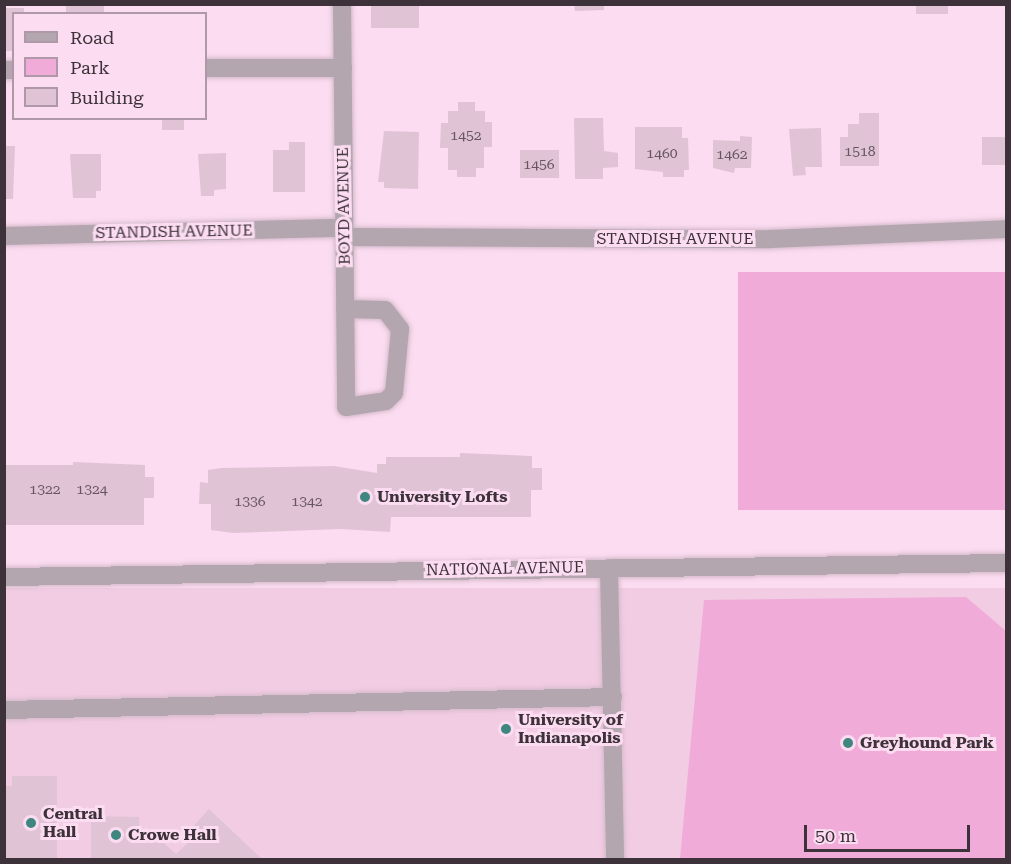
<!DOCTYPE html>
<style>
body{margin:0}
#map{position:relative;width:1011px;height:864px;overflow:hidden;background:#fbdcf0;font-family:"Roboto Serif",serif}
div>[style]{position:absolute}
[style*='--x']{left:calc(var(--x)*1px);top:calc(var(--y)*1px);width:calc(var(--w)*1px);rotate:calc(var(--a)*1deg)}
.built>*{inset:0;background:#f1cce3;transform-origin:0 0}
.green>*{inset:0;background:#f0abd9;transform-origin:0 0}
.building>*{inset:0;background:#e1c3d6;transform-origin:0 0}
.roads{filter:drop-shadow(0 0 2px #d5bacc) drop-shadow(0 0 2px #d5bacc)}
.minor>*{height:18px;margin:-9px;padding:0 9px;transform-origin:9px;border-radius:9px;background:#b3a6ae}
.dots>*{width:16px;height:16px;translate:-50% -50%;box-sizing:border-box;border:3px solid #fbdcf0;border-radius:50%}
span{translate:-50% -50%;white-space:nowrap;text-align:center;line-height:1.15;-webkit-text-stroke:6px #fbdcf0;paint-order:stroke}
.number-label{font-size:14px;color:#675661}
.number-label span{-webkit-text-stroke-width:0}
.street-label{font-size:16px;color:#3e323a}
.poi-label{font-size:16px;color:#3e323a;font-weight:700}
.left{translate:0 -50%;text-align:left}
.frame{position:absolute;inset:0;border:6px solid #3e323a;pointer-events:none}
.legend{position:absolute;left:12px;top:12px;width:195px;height:108px;box-sizing:border-box;background:#fbdcf0;border:2px solid #af98a7;margin:0;padding:8px 10px;list-style:none;font-size:18px;color:#3e323a}
.legend li{display:flex;align-items:center;gap:12px;height:30px}
.legend b{width:30px;border:2px solid #af98a7}
.scale{position:absolute;left:804px;top:825px;width:166px;height:27px;box-sizing:border-box;border:3px solid #3e323a;border-top:0;padding-left:8px;font-size:18px;line-height:21px;white-space:nowrap;color:#3e323a;-webkit-text-stroke:4px #fbdcf0;paint-order:stroke}
</style>
<div id="map">
<div class="built">
<div style="left:1006px;top:588px;width:271px;height:1002px;rotate:90deg"></div>
</div>
<div class="green">
<div style="left:1006px;top:272px;width:238px;height:268px;rotate:90deg"></div>
<div style="clip-path:polygon(966px 597px,1006px 631px,1006px 859px,680px 859px,704px 600px)"></div>
</div>
<div class="building">
<div style="left:66px;top:4px;width:38px;height:10px"></div>
<div style="left:371px;top:4px;width:48px;height:24px"></div>
<div style="clip-path:polygon(574px 4px,604px 4px,604px 10px,575px 11px)"></div>
<div style="left:916px;top:4px;width:32px;height:10px"></div>
<div style="clip-path:polygon(4px 8px,24px 8px,24px 14px,14px 14px,14px 51px,4px 51px)"></div>
<div style="clip-path:polygon(458px 102px,475px 102px,475px 111px,485px 111px,485px 122px,492px 122px,492px 147px,484px 147px,484px 168px,476px 168px,476px 177px,457px 177px,457px 170px,448px 170px,448px 148px,440px 148px,441px 123px,448px 123px,448px 111px,458px 111px)"></div>
<div style="clip-path:polygon(859px 113px,879px 113px,879px 166px,840px 166px,840px 137px,848px 137px,848px 124px,859px 124px)"></div>
<div style="left:162px;top:118px;width:22px;height:12px"></div>
<div style="clip-path:polygon(574px 118px,603px 118px,604px 151px,618px 153px,618px 167px,603px 168px,603px 179px,575px 179px)"></div>
<div style="clip-path:polygon(635px 127px,682px 127px,682px 138px,688px 138px,689px 170px,684px 170px,684px 177px,663px 177px,663px 172px,635px 169px)"></div>
<div style="clip-path:polygon(821px 128px,822px 167px,805px 167px,806px 175px,793px 176px,789px 129px)"></div>
<div style="clip-path:polygon(384px 131px,419px 132px,418px 189px,384px 188px,384px 182px,378px 182px)"></div>
<div style="clip-path:polygon(740px 136px,752px 137px,751px 168px,735px 168px,734px 173px,713px 168px,713px 140px,740px 141px)"></div>
<div style="left:1006px;top:137px;width:28px;height:24px;rotate:90deg"></div>
<div style="clip-path:polygon(289px 142px,305px 142px,305px 192px,273px 192px,273px 150px,289px 150px)"></div>
<div style="clip-path:polygon(4px 146px,15px 146px,13px 199px,4px 199px)"></div>
<div style="left:520px;top:150px;width:39px;height:28px"></div>
<div style="clip-path:polygon(226px 153px,226px 189px,214px 190px,214px 196px,201px 196px,198px 154px)"></div>
<div style="clip-path:polygon(70px 154px,101px 154px,101px 191px,96px 191px,96px 198px,73px 198px)"></div>
<div style="clip-path:polygon(460px 453px,532px 456px,532px 468px,542px 468px,542px 490px,531px 490px,531px 517px,391px 517px,390px 532px,341px 529px,233px 533px,211px 530px,211px 504px,199px 504px,200px 482px,208px 483px,208px 470px,221px 468px,334px 466px,377px 473px,377px 464px,386px 464px,386px 457px,460px 457px)"></div>
<div style="clip-path:polygon(73px 462px,145px 465px,145px 477px,154px 477px,154px 498px,144px 498px,144px 525px,4px 525px,4px 465px,73px 465px)"></div>
<div style="clip-path:polygon(12px 776px,57px 776px,57px 860px,4px 860px,4px 786px,12px 786px)"></div>
<div style="clip-path:polygon(209px 809px,263px 860px,91px 860px,91px 816px,139px 817px,140px 839px,158px 838px,176px 854px,193px 838px,188px 832px)"></div>
</div>
<div class="roads">
<div class="minor">
<div style="--x:342;--y:4;--w:403;--a:89.4"></div>
<div style="--x:346;--y:407;--w:40;--a:-8.5"></div>
<div style="--x:386;--y:401;--w:11;--a:-45"></div>
<div style="--x:394;--y:393;--w:64;--a:-84.6"></div>
<div style="--x:400;--y:329;--w:24;--a:-128"></div>
<div style="--x:385;--y:310;--w:40;--a:-178.6"></div>
<div style="--x:206;--y:68;--w:137;--a:0"></div>
<div style="--x:4;--y:70;--w:10;--a:0"></div>
<div style="--x:4;--y:236;--w:339;--a:-1.4"></div>
<div style="--x:344;--y:237;--w:426;--a:0.3"></div>
<div style="--x:770;--y:239;--w:236;--a:-2.4"></div>
<div style="--x:609;--y:568;--w:292;--a:88.8"></div>
<div style="--x:4;--y:577;--w:1002;--a:-0.8"></div>
<div style="--x:4;--y:710;--w:609;--a:-1.22"></div>
</div>
</div>
<div class="dots">
<div style="left:365px;top:497px;background:#3f8681"></div>
<div style="left:506px;top:729px;background:#3f8681"></div>
<div style="left:848px;top:743px;background:#3f8681"></div>
<div style="left:31px;top:823px;background:#3f8681"></div>
<div style="left:116px;top:835px;background:#3f8681"></div>
</div>
<div class="number-label">
<span style="left:466px;top:135px">1452</span>
<span style="left:860px;top:151px">1518</span>
<span style="left:662px;top:153px">1460</span>
<span style="left:732px;top:154px">1462</span>
<span style="left:539px;top:164px">1456</span>
<span style="left:45px;top:489px">1322</span>
<span style="left:92px;top:489px">1324</span>
<span style="left:250px;top:501px">1336</span>
<span style="left:307px;top:501px">1342</span>
</div>
<div class="street-label">
<span style="left:344px;top:206px;rotate:-91deg">BOYD AVENUE</span>
<span style="left:174px;top:232px;rotate:-1deg">STANDISH AVENUE</span>
<span style="left:675px;top:239px">STANDISH AVENUE</span>
<span style="left:505px;top:569px;rotate:-1deg">NATIONAL AVENUE</span>
</div>
<div class="poi-label">
<span class="left" style="left:377px;top:497px">University Lofts</span>
<span class="left" style="left:518px;top:729px">University of<br>Indianapolis</span>
<span class="left" style="left:860px;top:743px">Greyhound Park</span>
<span class="left" style="left:43px;top:823px">Central<br>Hall</span>
<span class="left" style="left:128px;top:835px">Crowe Hall</span>
</div>
<div class="frame"></div>
<ul class="legend">
<li><b style="height:8px;background:#b3a6ae"></b>Road</li>
<li><b style="height:16px;background:#f0abd9"></b>Park</li>
<li><b style="height:16px;background:#e1c3d6"></b>Building</li>
</ul>
<div class="scale">50 m</div>
</div>
